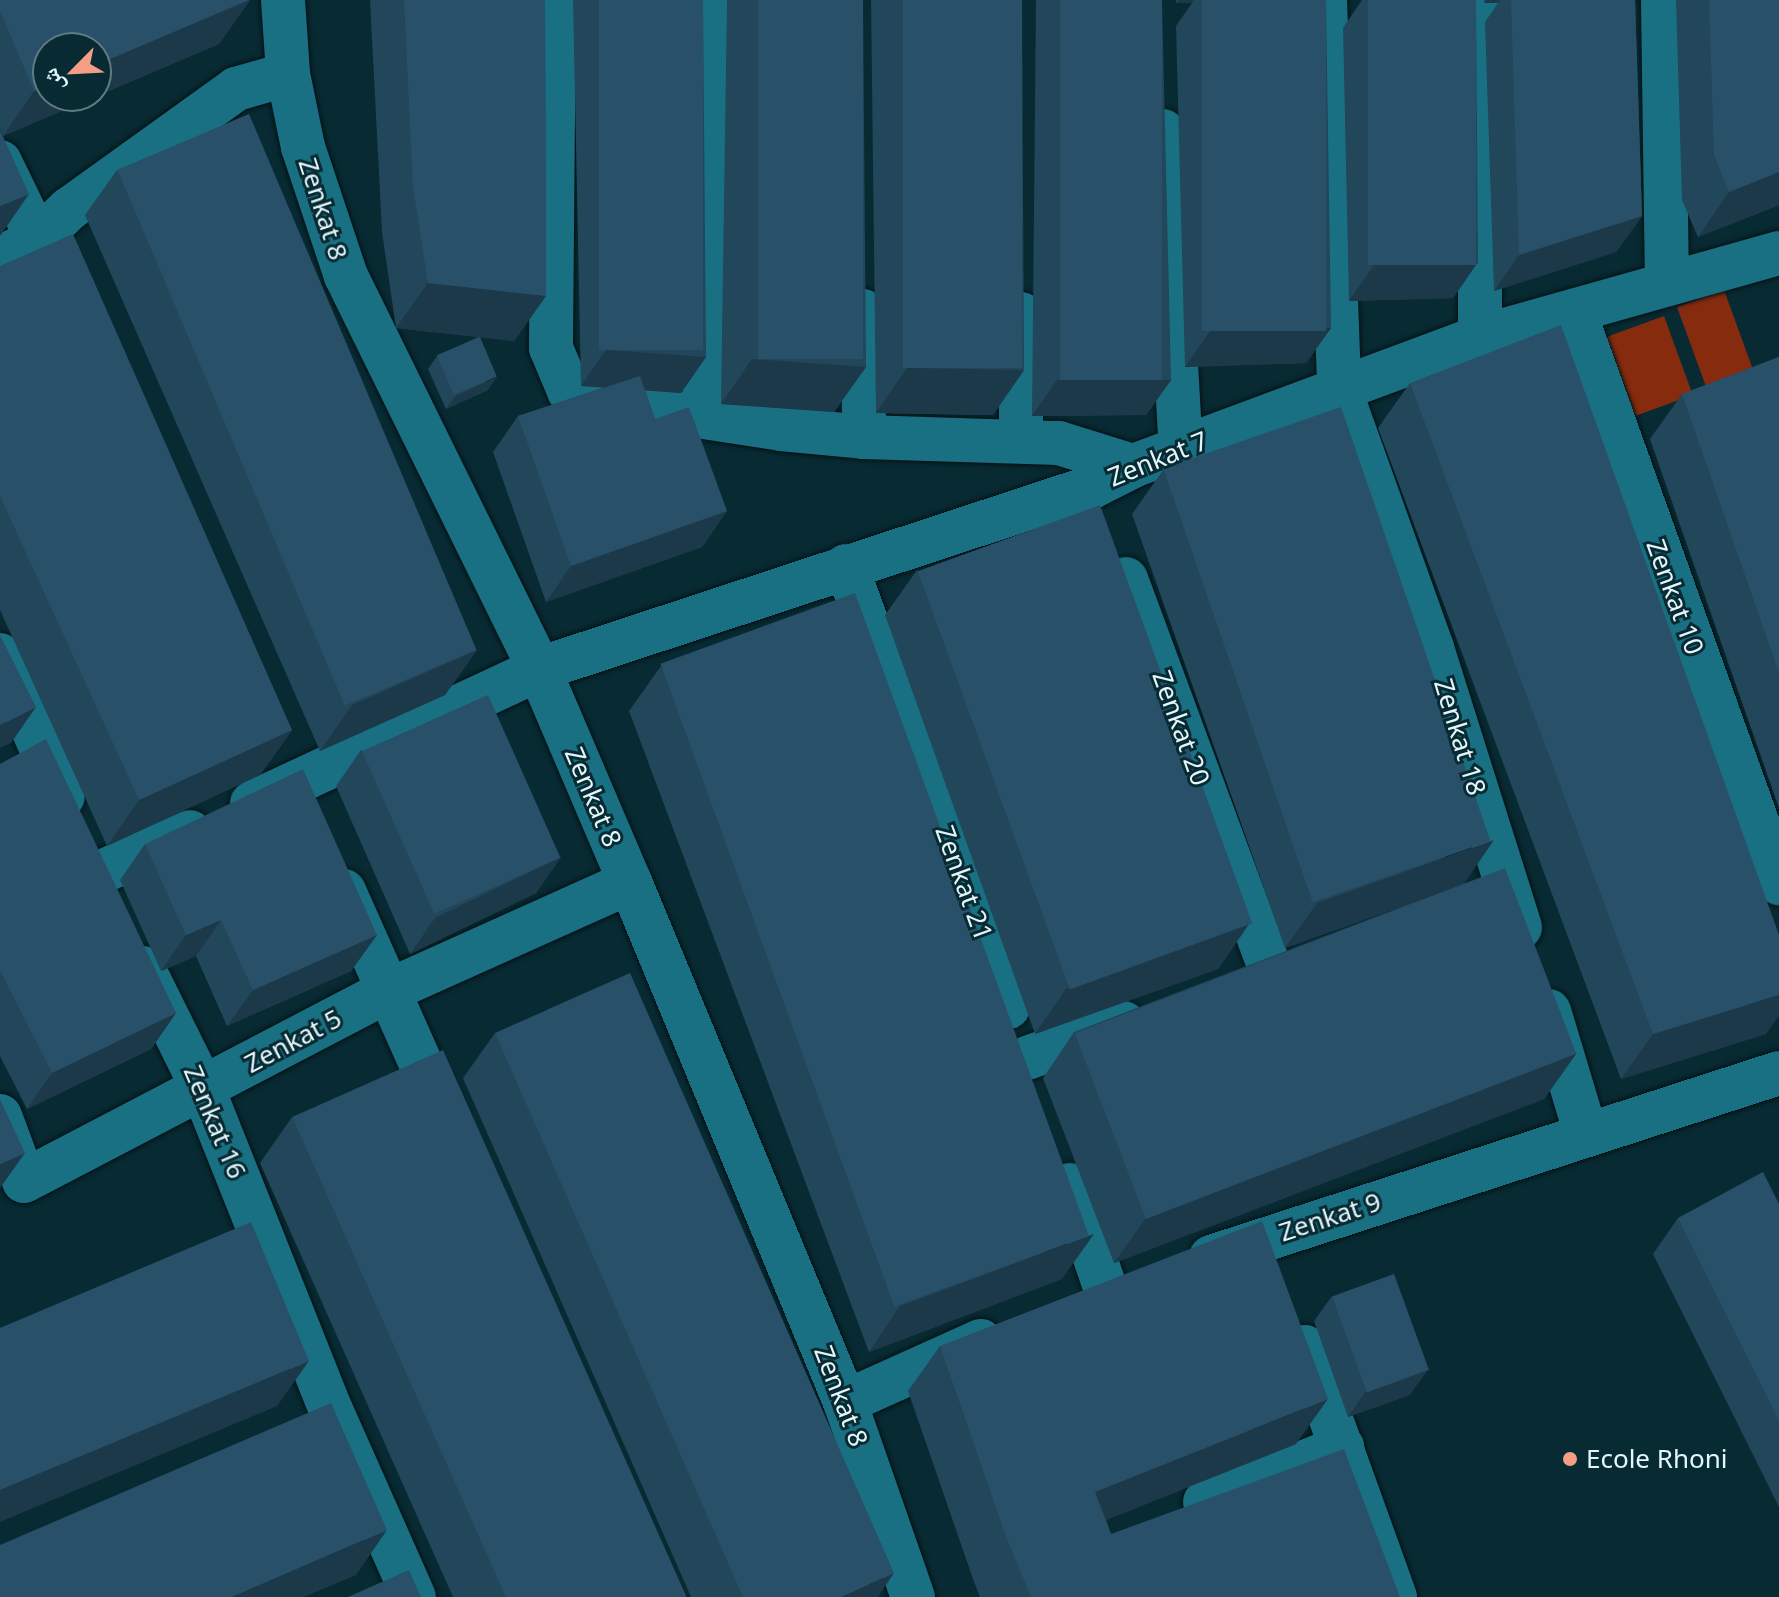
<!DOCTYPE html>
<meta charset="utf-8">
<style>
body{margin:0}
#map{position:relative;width:1779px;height:1597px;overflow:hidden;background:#082a32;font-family:"Noto Sans","Noto Naskh Arabic",sans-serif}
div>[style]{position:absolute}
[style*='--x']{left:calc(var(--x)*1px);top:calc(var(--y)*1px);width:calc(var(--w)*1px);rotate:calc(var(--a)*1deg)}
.green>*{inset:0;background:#872b0f;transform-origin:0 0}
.roads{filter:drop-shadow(0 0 2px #041114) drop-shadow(0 0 2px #041114)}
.minor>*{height:44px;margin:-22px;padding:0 22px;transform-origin:22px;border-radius:22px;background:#1a7083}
.wall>*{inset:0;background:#22465a}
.shaded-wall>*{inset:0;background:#1c394a}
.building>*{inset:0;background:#285169;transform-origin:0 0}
.dots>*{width:22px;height:22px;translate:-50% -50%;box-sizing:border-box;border:4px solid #082a32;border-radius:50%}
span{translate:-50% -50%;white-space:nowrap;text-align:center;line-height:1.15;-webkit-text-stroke:6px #082a32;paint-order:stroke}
.street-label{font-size:26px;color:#e3f6fb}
.poi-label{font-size:26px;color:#e3f6fb}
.left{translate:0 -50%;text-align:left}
.north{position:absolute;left:32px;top:32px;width:80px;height:80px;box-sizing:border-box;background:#082a32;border:2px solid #607c82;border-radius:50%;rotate:246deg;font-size:22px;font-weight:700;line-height:32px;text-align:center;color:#e3f6fb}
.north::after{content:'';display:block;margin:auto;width:28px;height:36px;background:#f49e86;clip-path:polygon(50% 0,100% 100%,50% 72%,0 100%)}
</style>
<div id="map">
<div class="green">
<div style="left:1724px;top:290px;width:91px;height:50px;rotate:70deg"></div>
<div style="left:1664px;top:316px;width:84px;height:73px;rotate:70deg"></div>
</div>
<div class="roads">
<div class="minor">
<div style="--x:283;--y:0;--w:74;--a:86.1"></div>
<div style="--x:288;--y:74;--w:75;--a:78.4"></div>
<div style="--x:303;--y:147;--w:136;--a:71.6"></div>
<div style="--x:346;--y:276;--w:438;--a:63.8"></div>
<div style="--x:539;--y:669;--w:232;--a:66.9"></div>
<div style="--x:630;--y:882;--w:563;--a:67.54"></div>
<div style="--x:845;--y:1402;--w:207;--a:70.8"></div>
<div style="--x:554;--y:0;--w:348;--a:90.5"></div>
<div style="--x:551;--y:348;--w:47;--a:67.3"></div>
<div style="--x:569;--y:391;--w:19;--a:25"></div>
<div style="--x:586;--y:399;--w:197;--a:8.7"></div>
<div style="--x:781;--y:429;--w:83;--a:5.5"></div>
<div style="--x:864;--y:437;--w:195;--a:1.8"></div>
<div style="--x:1059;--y:443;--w:77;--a:17.3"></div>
<div style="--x:1325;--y:0;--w:388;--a:87.9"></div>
<div style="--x:1339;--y:388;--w:276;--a:70.3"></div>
<div style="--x:1432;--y:648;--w:293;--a:72.5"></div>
<div style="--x:1663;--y:0;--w:282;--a:89.2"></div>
<div style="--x:1163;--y:131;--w:318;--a:86.8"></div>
<div style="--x:0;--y:162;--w:153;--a:64.1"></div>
<div style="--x:0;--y:258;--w:42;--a:-26.6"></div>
<div style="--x:38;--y:239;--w:43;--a:-44.1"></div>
<div style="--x:69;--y:209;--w:206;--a:-35.7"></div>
<div style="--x:236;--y:89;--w:54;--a:-16.1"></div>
<div style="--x:863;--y:311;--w:126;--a:89.5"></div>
<div style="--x:1574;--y:311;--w:608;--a:70.28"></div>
<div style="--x:1480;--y:337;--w:337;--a:-90"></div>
<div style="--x:705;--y:413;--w:413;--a:-89.6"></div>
<div style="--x:1021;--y:441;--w:127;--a:-90"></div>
<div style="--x:846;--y:566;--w:470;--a:69.8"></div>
<div style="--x:1126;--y:579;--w:415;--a:69.7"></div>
<div style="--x:0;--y:655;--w:155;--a:66.1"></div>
<div style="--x:252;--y:803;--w:317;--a:-25"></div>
<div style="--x:539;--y:669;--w:582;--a:-18.22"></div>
<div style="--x:1092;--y:487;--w:46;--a:-27.1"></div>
<div style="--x:1133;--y:466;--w:370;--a:-20.4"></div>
<div style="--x:1480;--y:337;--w:311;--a:-15.7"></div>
<div style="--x:97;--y:874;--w:102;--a:-24.3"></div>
<div style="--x:344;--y:891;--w:243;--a:66"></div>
<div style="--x:143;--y:968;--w:135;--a:63.6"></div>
<div style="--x:203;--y:1089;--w:346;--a:68.3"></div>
<div style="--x:331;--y:1410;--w:205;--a:66.1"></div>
<div style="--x:1549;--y:1011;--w:128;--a:73.3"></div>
<div style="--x:1027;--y:1058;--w:103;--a:-19.8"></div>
<div style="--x:0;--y:1116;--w:69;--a:69.7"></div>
<div style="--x:24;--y:1181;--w:413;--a:-27.6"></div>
<div style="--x:390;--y:990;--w:263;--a:-24.2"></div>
<div style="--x:1070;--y:1185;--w:114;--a:71.1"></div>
<div style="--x:1211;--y:1257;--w:597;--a:-17.95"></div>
<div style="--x:1305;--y:1347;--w:266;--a:70.2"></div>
<div style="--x:845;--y:1402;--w:149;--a:-24.2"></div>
<div style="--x:1205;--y:1502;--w:148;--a:-21.9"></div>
</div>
</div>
<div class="wall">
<div style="clip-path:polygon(0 0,250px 0,219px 44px,3px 136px,0 129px)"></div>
<div style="clip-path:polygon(370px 0,545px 0,546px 296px,514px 341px,480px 337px,488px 390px,446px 409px,428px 369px,437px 356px,478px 337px,396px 328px,382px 232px)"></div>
<div style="clip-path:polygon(573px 0,703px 0,706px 357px,681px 393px,645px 390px,655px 419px,727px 511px,702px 547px,546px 602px,493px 452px,518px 416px,605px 387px,581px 386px)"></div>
<div style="clip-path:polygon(727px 0,863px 0,866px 367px,834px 412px,721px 404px)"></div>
<div style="clip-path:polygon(871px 0,1022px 0,1024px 370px,993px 415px,876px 413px)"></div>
<div style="clip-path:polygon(1036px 0,1162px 0,1171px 380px,1146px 415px,1032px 416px)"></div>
<div style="clip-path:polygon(1176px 0,1326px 0,1331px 328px,1306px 363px,1185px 367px,1176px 26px,1192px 3px,1176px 3px)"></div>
<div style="clip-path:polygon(1362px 0,1476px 0,1478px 262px,1453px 298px,1349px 301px,1343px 28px)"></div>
<div style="clip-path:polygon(1484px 0,1635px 0,1642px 216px,1616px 252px,1494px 291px,1485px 22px,1498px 3px,1484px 3px)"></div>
<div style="clip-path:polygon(1676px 0,1779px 0,1779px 205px,1698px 237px,1682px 200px)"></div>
<div style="clip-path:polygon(117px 170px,477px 650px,445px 695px,320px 751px,85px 215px)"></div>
<div style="clip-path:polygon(0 266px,292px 730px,260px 775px,107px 846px,0 610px)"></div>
<div style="clip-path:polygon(1779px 357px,1779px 808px,1650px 439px,1682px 394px)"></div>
<div style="clip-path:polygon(1410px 383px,1766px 1034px,1621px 1079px,1378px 428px)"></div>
<div style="clip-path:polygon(1164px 469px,1464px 883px,1576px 1054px,1544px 1099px,1114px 1263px,1043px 1078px,1074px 1032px,1417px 901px,1285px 948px,1132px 514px)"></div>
<div style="clip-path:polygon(917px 570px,1249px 924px,1218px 969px,1035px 1034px,885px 615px)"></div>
<div style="clip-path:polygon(661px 666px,1062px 1279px,869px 1352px,629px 711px)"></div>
<div style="clip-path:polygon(361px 750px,561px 857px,536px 893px,410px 954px,336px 786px)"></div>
<div style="clip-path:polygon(0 764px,176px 1013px,151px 1049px,27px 1109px,0 1056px)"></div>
<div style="clip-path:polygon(145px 844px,377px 935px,351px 971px,227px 1026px,196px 956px,161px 971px,120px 880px)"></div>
<div style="clip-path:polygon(495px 1033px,878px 1597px,691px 1597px,463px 1078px)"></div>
<div style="clip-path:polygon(292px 1117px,685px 1597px,453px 1597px,260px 1163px)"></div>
<div style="clip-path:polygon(1779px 1204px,1779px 1507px,1653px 1254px,1678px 1218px)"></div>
<div style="clip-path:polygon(1332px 1296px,1410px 1395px,1348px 1417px,1314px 1321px)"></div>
<div style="clip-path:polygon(940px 1346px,1296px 1444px,1106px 1520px,1111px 1534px,1400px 1597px,980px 1597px,973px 1579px,908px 1391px)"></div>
</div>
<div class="shaded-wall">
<div style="clip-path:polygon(250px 0,219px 44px,3px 136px,34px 91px,48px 85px,48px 96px,96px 96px,96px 65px)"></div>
<div style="clip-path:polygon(1178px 0,1194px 0,1192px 3px,1176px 3px)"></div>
<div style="clip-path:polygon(1486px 0,1500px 0,1498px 3px,1484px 3px)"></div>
<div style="clip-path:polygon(1779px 172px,1779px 205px,1698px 237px,1729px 192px)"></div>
<div style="clip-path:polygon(29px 194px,0 236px,0 206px)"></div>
<div style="clip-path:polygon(1642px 216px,1616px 252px,1494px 291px,1519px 255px)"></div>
<div style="clip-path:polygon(1478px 262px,1453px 298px,1349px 301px,1374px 265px)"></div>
<div style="clip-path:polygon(428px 283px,546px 296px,514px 341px,396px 328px)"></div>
<div style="clip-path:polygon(1331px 328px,1306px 363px,1185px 367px,1210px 331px)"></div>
<div style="clip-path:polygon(606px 350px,706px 357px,681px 393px,581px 386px)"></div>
<div style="clip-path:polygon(752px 359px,866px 367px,834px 412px,721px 404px)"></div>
<div style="clip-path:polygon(907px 368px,1024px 370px,993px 415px,876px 413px)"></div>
<div style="clip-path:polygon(497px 377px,488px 390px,446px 409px,455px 396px)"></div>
<div style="clip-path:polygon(1057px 380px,1171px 380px,1146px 415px,1032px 416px)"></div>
<div style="clip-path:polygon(727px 511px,702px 547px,546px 602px,571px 566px)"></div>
<div style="clip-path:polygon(477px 650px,445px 695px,320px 751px,352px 705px)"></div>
<div style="clip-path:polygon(36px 707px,11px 743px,0 748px,0 725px)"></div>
<div style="clip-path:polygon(292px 730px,260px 775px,107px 846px,139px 800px)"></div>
<div style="clip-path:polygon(1494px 840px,1463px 885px,1285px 948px,1317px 903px)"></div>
<div style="clip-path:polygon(561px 857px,536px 893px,410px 954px,435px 918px)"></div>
<div style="clip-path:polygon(221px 920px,196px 956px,161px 971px,186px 935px)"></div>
<div style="clip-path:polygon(1249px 924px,1218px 969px,1035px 1034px,1066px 989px)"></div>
<div style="clip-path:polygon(377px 935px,351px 971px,227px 1026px,253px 990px)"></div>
<div style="clip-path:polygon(1779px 995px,1779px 1016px,1766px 1034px,1621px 1079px,1653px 1034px)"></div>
<div style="clip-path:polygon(176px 1013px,151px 1049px,27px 1109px,52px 1073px)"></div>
<div style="clip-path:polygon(1576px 1054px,1544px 1099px,1114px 1263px,1146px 1218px)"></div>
<div style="clip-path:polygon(25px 1153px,0 1188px,0 1164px)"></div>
<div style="clip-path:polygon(1094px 1234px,1062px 1279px,869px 1352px,900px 1306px)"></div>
<div style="clip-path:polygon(309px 1361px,277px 1406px,0 1522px,0 1490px)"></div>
<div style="clip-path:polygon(1428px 1370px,1410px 1395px,1348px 1417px,1365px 1392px)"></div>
<div style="clip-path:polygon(1328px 1399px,1296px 1444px,1063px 1537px,1095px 1492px)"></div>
<div style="clip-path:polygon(387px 1530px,356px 1575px,304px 1597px,232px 1597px)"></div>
<div style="clip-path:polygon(894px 1573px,878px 1597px,841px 1597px)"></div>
</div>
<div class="building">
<div style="clip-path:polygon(0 0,248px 0,96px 65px,96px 48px,48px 48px,48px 85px,34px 91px,0 11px)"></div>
<div style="clip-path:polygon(404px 0,545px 0,546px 296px,428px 283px,413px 187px)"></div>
<div style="left:599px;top:0;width:104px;height:350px"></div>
<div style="left:758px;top:0;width:105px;height:359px"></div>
<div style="left:903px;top:0;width:119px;height:368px"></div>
<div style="left:1060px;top:0;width:102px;height:380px"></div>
<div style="left:1202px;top:0;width:124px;height:331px"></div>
<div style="left:1368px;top:0;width:108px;height:265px"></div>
<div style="clip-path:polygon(1511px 0,1635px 0,1642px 216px,1519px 255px)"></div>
<div style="clip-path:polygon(1709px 0,1779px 0,1779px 172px,1729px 192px,1714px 155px)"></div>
<div style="left:249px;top:114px;width:582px;height:143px;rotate:67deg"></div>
<div style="clip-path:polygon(0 130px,29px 194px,0 206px)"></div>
<div style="clip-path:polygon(73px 234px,292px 730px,139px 800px,0 496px,0 266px)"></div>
<div style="clip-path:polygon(1561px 325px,1779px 935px,1779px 995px,1653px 1034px,1410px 383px)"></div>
<div style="left:480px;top:337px;width:43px;height:47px;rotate:67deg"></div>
<div style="clip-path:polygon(1779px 357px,1779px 673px,1682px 394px)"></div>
<div style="clip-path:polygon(640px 376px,655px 419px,689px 407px,727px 511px,571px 566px,518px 416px)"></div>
<div style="left:1341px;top:407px;width:459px;height:188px;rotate:71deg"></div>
<div style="left:1100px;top:505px;width:445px;height:194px;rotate:70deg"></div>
<div style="left:855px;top:593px;width:684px;height:207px;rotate:70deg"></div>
<div style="clip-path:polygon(0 635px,36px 707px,0 725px)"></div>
<div style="left:488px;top:695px;width:178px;height:138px;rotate:66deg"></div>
<div style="clip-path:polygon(46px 739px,176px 1013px,52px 1073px,0 970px,0 764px)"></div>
<div style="clip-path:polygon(303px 769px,377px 935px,253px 990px,221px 920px,186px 935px,145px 844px)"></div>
<div style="left:1505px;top:868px;width:199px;height:461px;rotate:69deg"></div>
<div style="clip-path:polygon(630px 973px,894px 1573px,841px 1597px,743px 1597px,495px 1033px)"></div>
<div style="left:443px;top:1050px;width:598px;height:165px;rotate:66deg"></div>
<div style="clip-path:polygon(0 1099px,25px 1153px,0 1164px)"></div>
<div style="clip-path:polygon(1763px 1172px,1779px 1204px,1779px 1421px,1678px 1218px)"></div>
<div style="clip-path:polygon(1262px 1221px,1328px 1399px,1095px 1492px,1111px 1534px,1344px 1449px,1400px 1597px,1031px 1597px,1005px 1534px,940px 1346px)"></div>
<div style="clip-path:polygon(251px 1222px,309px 1361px,0 1490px,0 1328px)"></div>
<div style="left:1394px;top:1274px;width:102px;height:66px;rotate:70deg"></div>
<div style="clip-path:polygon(331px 1403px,387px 1530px,232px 1597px,0 1597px,0 1545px)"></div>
<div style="clip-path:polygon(409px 1570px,421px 1597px,348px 1597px)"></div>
</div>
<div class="dots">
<div style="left:1570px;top:1459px;background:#f49e86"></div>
</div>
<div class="street-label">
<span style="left:323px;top:209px;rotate:72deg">Zenkat 8</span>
<span style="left:1158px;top:459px;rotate:-22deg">Zenkat 7</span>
<span style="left:1675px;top:597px;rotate:70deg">Zenkat 10</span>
<span style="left:1181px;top:728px;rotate:70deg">Zenkat 20</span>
<span style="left:1460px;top:737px;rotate:73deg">Zenkat 18</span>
<span style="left:593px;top:797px;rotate:67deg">Zenkat 8</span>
<span style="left:964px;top:883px;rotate:70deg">Zenkat 21</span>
<span style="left:293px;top:1041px;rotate:-28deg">Zenkat 5</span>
<span style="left:215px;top:1122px;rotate:67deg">Zenkat 16</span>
<span style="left:1330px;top:1217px;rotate:-18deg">Zenkat 9</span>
<span style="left:841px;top:1396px;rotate:69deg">Zenkat 8</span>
</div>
<div class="poi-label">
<span class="left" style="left:1586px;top:1459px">Ecole Rhoni</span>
</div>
<div class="north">ش</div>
</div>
